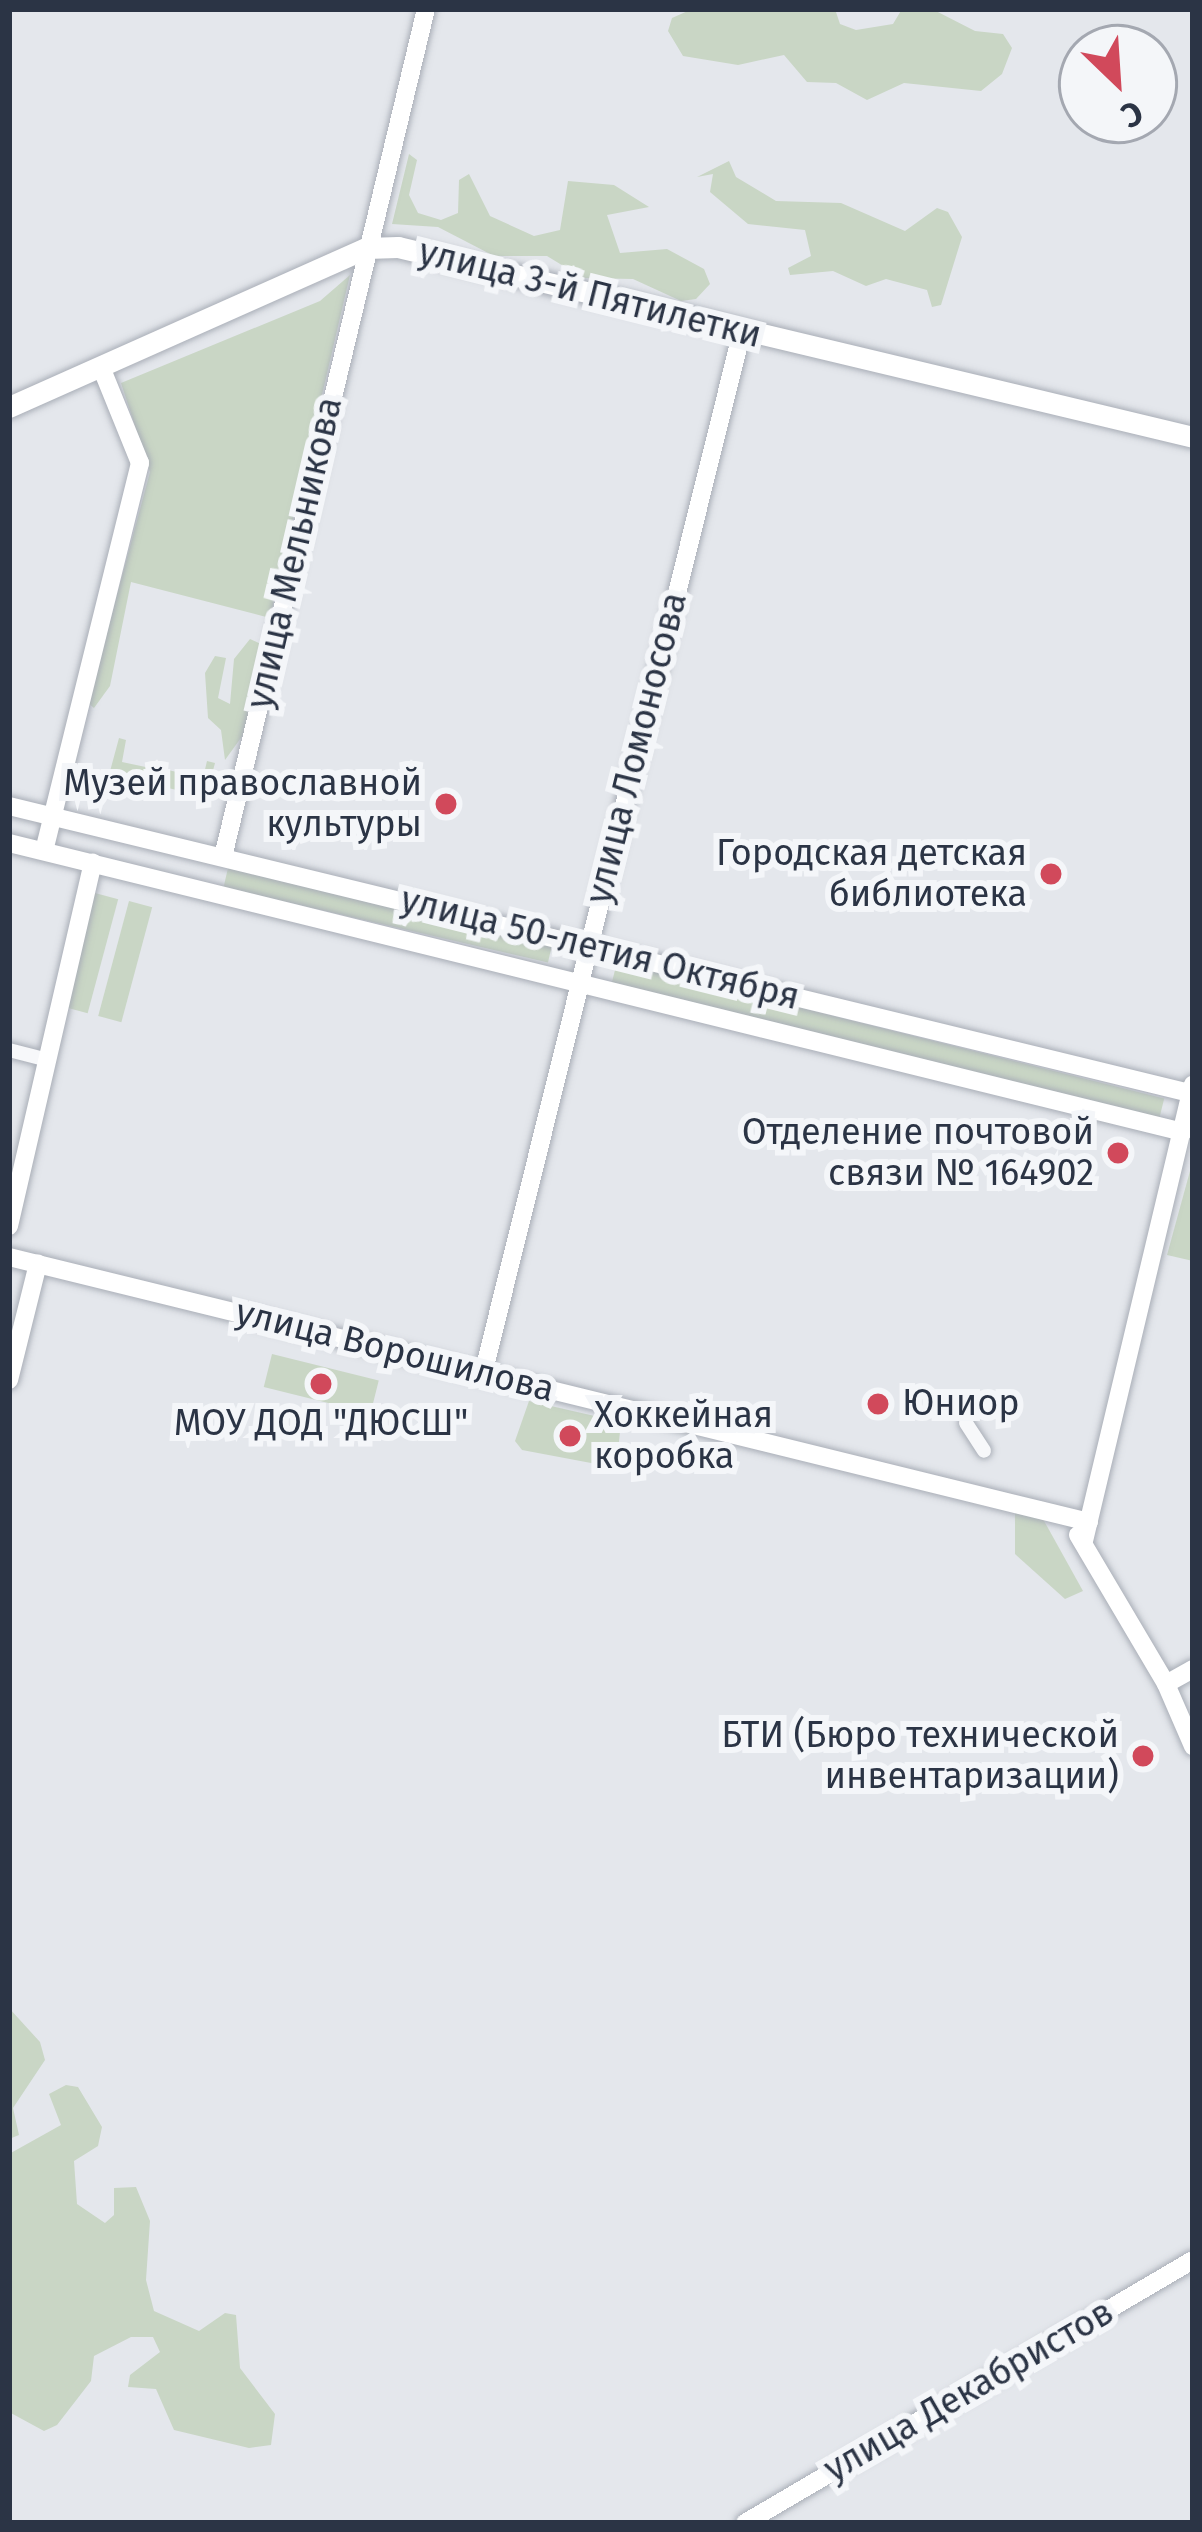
<!DOCTYPE html>
<meta charset="utf-8">
<style>
body{margin:0}
#map{position:relative;width:1202px;height:2532px;overflow:hidden;background:#e4e7ec;font-family:"Fira Sans",sans-serif}
div>[style]{position:absolute}
[style*='--x']{left:calc(var(--x)*1px);top:calc(var(--y)*1px);width:calc(var(--w)*1px);rotate:calc(var(--a)*1deg)}
.green>*{inset:0;background:#c9d6c5;transform-origin:0 0}
.roads{filter:drop-shadow(0 0 3px #a9aeb7) drop-shadow(0 0 3px #a9aeb7)}
.street>*{height:14px;margin:-7px;padding:0 7px;transform-origin:7px;border-radius:7px;background:#f7f8fa}
.secondary>*{height:18px;margin:-9px;padding:0 9px;transform-origin:9px;border-radius:9px;background:#fff}
.primary>*{height:21px;margin:-10.5px;padding:0 10.5px;transform-origin:10.5px;border-radius:10.5px;background:#fff}
.dots>*{width:33px;height:33px;translate:-50% -50%;box-sizing:border-box;border:6px solid #f4f6f9;border-radius:50%}
span{translate:-50% -50%;white-space:nowrap;text-align:center;line-height:1.15;-webkit-text-stroke:12px #f4f6f9;paint-order:stroke}
.street-label{font-size:36px;color:#2b3445}
.poi-label{font-size:36px;color:#2b3445}
.right{translate:-100% -50%;text-align:right}
.left{translate:0 -50%;text-align:left}
.frame{position:absolute;inset:0;border:12px solid #2b3445;pointer-events:none}
.north{position:absolute;left:1058px;top:24px;width:120px;height:120px;box-sizing:border-box;background:#f4f6f9;border:3px solid #a4a8b1;border-radius:50%;rotate:155deg;font-size:33px;font-weight:700;line-height:48px;text-align:center;color:#2b3445}
.north::after{content:'';display:block;margin:auto;width:42px;height:54px;background:#d1495b;clip-path:polygon(50% 0,100% 100%,50% 72%,0 100%)}
</style>
<div id="map">
<div class="green">
<div style="clip-path:polygon(785px 9px,835px 9px,840px 24px,856px 30px,893px 24px,902px 9px,932px 9px,975px 31px,1003px 34px,1012px 48px,1002px 74px,981px 91px,904px 83px,867px 100px,836px 83px,807px 82px,784px 55px,738px 65px,683px 56px,668px 31px,672px 18px,690px 10px)"></div>
<div style="clip-path:polygon(409px 154px,417px 160px,409px 195px,418px 213px,441px 220px,458px 213px,459px 180px,469px 174px,490px 216px,534px 236px,560px 230px,568px 181px,614px 185px,649px 207px,607px 215px,620px 253px,667px 249px,704px 269px,710px 284px,696px 299px,681px 301px,633px 279px,583px 278px,547px 256px,494px 256px,438px 227px,392px 224px)"></div>
<div style="clip-path:polygon(729px 161px,736px 177px,776px 201px,841px 203px,905px 231px,937px 208px,948px 212px,962px 237px,941px 305px,932px 307px,927px 290px,886px 279px,866px 286px,833px 271px,790px 275px,788px 268px,811px 256px,805px 230px,748px 224px,710px 192px,713px 174px,697px 177px)"></div>
<div style="clip-path:polygon(350px 275px,270px 618px,131px 582px,110px 686px,94px 708px,88px 703px,150px 472px,121px 383px,320px 301px)"></div>
<div style="clip-path:polygon(250px 639px,265px 646px,251px 724px,225px 760px,221px 730px,208px 718px,205px 673px,215px 656px,226px 658px,218px 698px,230px 704px,234px 659px)"></div>
<div style="clip-path:polygon(119px 738px,126px 740px,122px 762px,155px 769px,151px 784px,109px 775px)"></div>
<div style="clip-path:polygon(207px 761px,215px 763px,206px 797px,164px 787px,168px 770px,203px 778px)"></div>
<div style="left:228px;top:868px;width:333px;height:20px;rotate:13deg"></div>
<div style="left:95px;top:893px;width:24px;height:118px;rotate:15deg"></div>
<div style="left:129px;top:901px;width:24px;height:119px;rotate:15deg"></div>
<div style="left:617px;top:962px;width:564px;height:22px;rotate:14deg"></div>
<div style="clip-path:polygon(1193px 1160px,1193px 1261px,1167px 1255px)"></div>
<div style="left:272px;top:1354px;width:110px;height:34px;rotate:14deg"></div>
<div style="clip-path:polygon(529px 1401px,621px 1422px,617px 1461px,607px 1466px,522px 1450px,515px 1441px)"></div>
<div style="clip-path:polygon(1015px 1512px,1043px 1519px,1083px 1591px,1065px 1599px,1015px 1554px)"></div>
<div style="clip-path:polygon(9px 2008px,40px 2042px,45px 2060px,13px 2108px,19px 2135px,9px 2139px)"></div>
<div style="clip-path:polygon(66px 2085px,78px 2087px,102px 2127px,98px 2146px,74px 2161px,77px 2204px,105px 2223px,114px 2215px,114px 2188px,136px 2187px,150px 2221px,146px 2280px,154px 2311px,199px 2331px,225px 2313px,236px 2315px,240px 2368px,275px 2414px,271px 2445px,249px 2448px,174px 2430px,156px 2389px,128px 2387px,130px 2375px,160px 2352px,153px 2337px,131px 2337px,94px 2356px,91px 2381px,57px 2425px,44px 2431px,9px 2412px,9px 2154px,61px 2125px,49px 2094px)"></div>
</div>
<div class="roads">
<div class="street">
<div style="--x:9;--y:1050;--w:40;--a:14.4"></div>
<div style="--x:966;--y:1423;--w:33;--a:57"></div>
</div>
<div class="secondary">
<div style="--x:9;--y:806;--w:1215;--a:13.66"></div>
<div style="--x:9;--y:843;--w:1209;--a:13.83"></div>
<div style="--x:44;--y:851;--w:400;--a:-76.1"></div>
<div style="--x:140;--y:463;--w:104;--a:-112.1"></div>
<div style="--x:223;--y:857;--w:872;--a:-76.54"></div>
<div style="--x:9;--y:1226;--w:373;--a:-77"></div>
<div style="--x:9;--y:1257;--w:1112;--a:13.79"></div>
<div style="--x:483;--y:1374;--w:1075;--a:-76.05"></div>
<div style="--x:9;--y:1380;--w:120;--a:-76"></div>
<div style="--x:1078;--y:1535;--w:173;--a:59.4"></div>
<div style="--x:1166;--y:1684;--w:68;--a:66.5"></div>
<div style="--x:1084;--y:1541;--w:469;--a:-76.6"></div>
<div style="--x:1166;--y:1684;--w:31;--a:-29"></div>
<div style="--x:745;--y:2523;--w:519;--a:-30.42"></div>
</div>
<div class="primary">
<div style="--x:9;--y:407;--w:391;--a:-24"></div>
<div style="--x:366;--y:248;--w:32;--a:-2"></div>
<div style="--x:398;--y:247;--w:817;--a:13.44"></div>
</div>
</div>
<div class="dots">
<div style="left:446px;top:804px;background:#d1495b"></div>
<div style="left:1051px;top:874px;background:#d1495b"></div>
<div style="left:1118px;top:1153px;background:#d1495b"></div>
<div style="left:321px;top:1384px;background:#d1495b"></div>
<div style="left:878px;top:1404px;background:#d1495b"></div>
<div style="left:570px;top:1436px;background:#d1495b"></div>
<div style="left:1143px;top:1756px;background:#d1495b"></div>
</div>
<div class="street-label">
<span style="left:590px;top:294px;rotate:14deg">улица 3-й Пятилетки</span>
<span style="left:295px;top:553px;rotate:-77deg">улица Мельникова</span>
<span style="left:637px;top:748px;rotate:-76deg">улица Ломоносова</span>
<span style="left:600px;top:949px;rotate:14deg">улица 50-летия Октября</span>
<span style="left:395px;top:1351px;rotate:14deg">улица Ворошилова</span>
<span style="left:969px;top:2391px;rotate:-30deg">улица Декабристов</span>
</div>
<div class="poi-label">
<span class="right" style="left:422px;top:804px">Музей православной<br>культуры</span>
<span class="right" style="left:1027px;top:874px">Городская детская<br>библиотека</span>
<span class="right" style="left:1094px;top:1153px">Отделение почтовой<br>связи № 164902</span>
<span class="left" style="left:902px;top:1404px">Юниор</span>
<span class="left" style="left:594px;top:1436px">Хоккейная<br>коробка</span>
<span style="left:321px;top:1424px">МОУ ДОД "ДЮСШ"</span>
<span class="right" style="left:1119px;top:1756px">БТИ (Бюро технической<br>инвентаризации)</span>
</div>
<div class="frame"></div>
<div class="north">С</div>
</div>
